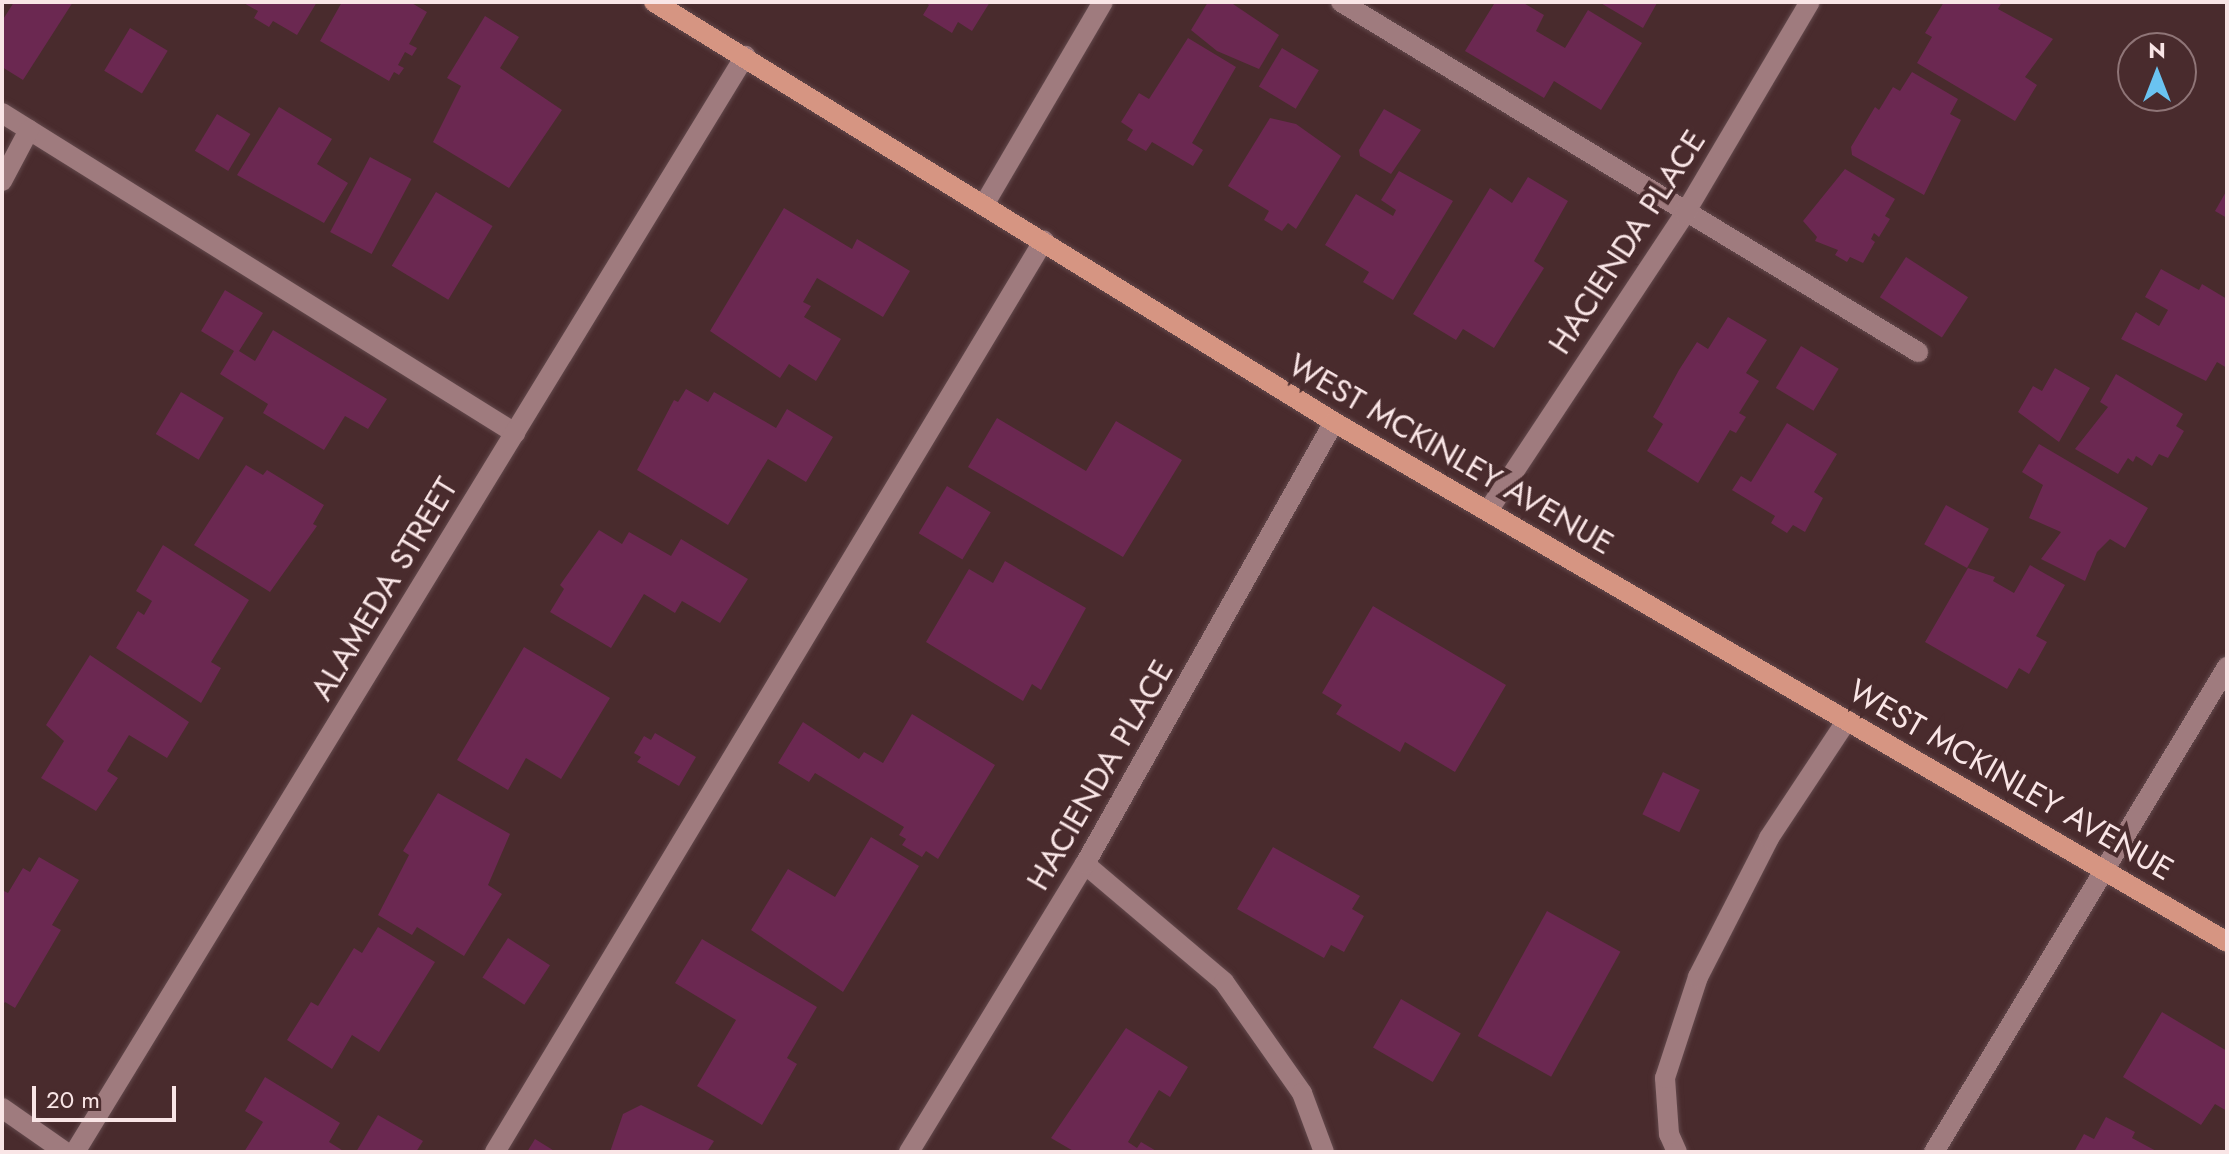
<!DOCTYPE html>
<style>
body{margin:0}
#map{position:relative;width:2229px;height:1154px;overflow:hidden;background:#492b2d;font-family:Jost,sans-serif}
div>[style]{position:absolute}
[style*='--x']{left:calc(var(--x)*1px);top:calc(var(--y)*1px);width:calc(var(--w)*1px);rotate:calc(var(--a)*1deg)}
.building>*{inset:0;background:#6b2851;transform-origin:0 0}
.roads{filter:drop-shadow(0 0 2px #63494c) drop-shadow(0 0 2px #63494c)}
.minor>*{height:20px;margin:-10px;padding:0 10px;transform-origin:10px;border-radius:10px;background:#9f7b7e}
.major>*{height:20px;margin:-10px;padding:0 10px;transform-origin:10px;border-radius:10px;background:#d69582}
span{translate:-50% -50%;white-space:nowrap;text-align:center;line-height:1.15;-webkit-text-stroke:8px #492b2d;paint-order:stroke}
.street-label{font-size:32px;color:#f9e5e6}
.frame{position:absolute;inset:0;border:4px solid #f9e5e6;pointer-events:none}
.north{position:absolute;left:2117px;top:32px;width:80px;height:80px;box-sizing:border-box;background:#492b2d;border:2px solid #8f7577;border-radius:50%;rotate:0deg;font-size:22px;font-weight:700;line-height:32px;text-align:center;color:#f9e5e6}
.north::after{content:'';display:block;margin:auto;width:28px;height:36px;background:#6ac3f1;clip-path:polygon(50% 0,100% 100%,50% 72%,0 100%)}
.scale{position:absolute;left:32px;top:1086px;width:144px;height:36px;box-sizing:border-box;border:4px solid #f9e5e6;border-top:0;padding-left:10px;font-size:24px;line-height:28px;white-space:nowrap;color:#f9e5e6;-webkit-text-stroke:6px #492b2d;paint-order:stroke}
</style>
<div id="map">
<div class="building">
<div style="clip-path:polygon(14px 2px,73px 2px,23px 80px,2px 67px,2px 21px)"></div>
<div style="clip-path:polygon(242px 2px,317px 2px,297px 35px,273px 21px,269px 27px,254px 18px,258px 11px)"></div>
<div style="clip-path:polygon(342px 2px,410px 2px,427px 12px,409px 44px,417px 48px,412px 56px,405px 52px,398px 65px,404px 68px,399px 75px,394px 72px,389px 81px,320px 41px)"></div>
<div style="clip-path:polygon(924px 2px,990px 2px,972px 31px,958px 22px,952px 33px,923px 15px,929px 5px)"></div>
<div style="clip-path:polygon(1208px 2px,1230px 2px,1279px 35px,1259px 69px,1217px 51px,1191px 30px)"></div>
<div style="clip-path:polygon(1522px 2px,1544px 15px,1536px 31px,1565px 48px,1588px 10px,1642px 43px,1601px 110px,1554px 81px,1544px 98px,1465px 51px,1494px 4px)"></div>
<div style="clip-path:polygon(1599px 2px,1665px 2px,1657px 3px,1643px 28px)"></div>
<div style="clip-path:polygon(1944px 2px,2002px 2px,1998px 9px,2053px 39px,2025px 77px,2037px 85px,2015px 121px,1917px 63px,1932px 37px,1925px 33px)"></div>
<div style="clip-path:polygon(485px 16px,519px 37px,500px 68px,562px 110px,509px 188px,433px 142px,461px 86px,447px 78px)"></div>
<div style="left:130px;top:28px;width:44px;height:50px;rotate:31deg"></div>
<div style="clip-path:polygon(1188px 38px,1236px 67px,1192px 143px,1203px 150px,1193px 166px,1152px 142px,1146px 151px,1127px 140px,1133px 130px,1121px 122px,1139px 93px,1149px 99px)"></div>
<div style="left:1282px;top:48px;width:43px;height:45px;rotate:31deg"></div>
<div style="clip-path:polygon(1912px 72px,1958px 99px,1950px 114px,1961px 120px,1924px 195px,1852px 155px,1851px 147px,1875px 107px,1879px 110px,1893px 87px,1900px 91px)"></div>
<div style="clip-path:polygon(279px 107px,332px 139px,317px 164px,348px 183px,324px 223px,237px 175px)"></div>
<div style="clip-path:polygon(1384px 109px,1421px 130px,1391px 174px,1360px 156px,1359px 150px)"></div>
<div style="left:217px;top:114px;width:39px;height:43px;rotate:31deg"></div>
<div style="clip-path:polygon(1270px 118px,1296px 124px,1341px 156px,1296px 229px,1288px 223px,1282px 231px,1264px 220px,1269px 211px,1228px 186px)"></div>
<div style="left:370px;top:157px;width:47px;height:85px;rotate:28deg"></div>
<div style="clip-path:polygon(1845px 169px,1895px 199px,1885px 216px,1890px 219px,1879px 237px,1874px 233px,1871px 239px,1875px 242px,1863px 263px,1850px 257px,1847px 262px,1835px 255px,1838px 250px,1815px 241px,1817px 237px,1803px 221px)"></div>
<div style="clip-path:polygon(1399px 171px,1453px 201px,1393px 300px,1363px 282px,1369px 272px,1325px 245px,1356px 194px,1393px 216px,1396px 210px,1381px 200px)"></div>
<div style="clip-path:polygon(1528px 177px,1568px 201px,1534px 261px,1544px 268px,1494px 348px,1463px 329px,1456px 340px,1413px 314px,1490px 188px,1512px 203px)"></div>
<div style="clip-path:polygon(2227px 190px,2227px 218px,2215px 211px)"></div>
<div style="left:436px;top:192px;width:66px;height:86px;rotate:31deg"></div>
<div style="clip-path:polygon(784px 208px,852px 249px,857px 239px,910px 271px,883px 317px,817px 278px,803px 302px,811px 306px,804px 317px,841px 339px,816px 381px,789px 364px,780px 378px,710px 331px)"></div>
<div style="left:1906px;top:257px;width:74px;height:48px;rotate:33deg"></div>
<div style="clip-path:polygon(2161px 269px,2199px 290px,2202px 284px,2227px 299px,2227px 368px,2217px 362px,2206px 381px,2121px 339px,2136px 312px,2159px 326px,2168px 310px,2145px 297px)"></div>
<div style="clip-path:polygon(225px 290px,263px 313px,239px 351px,255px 361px,273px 330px,387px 399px,368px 429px,345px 416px,324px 450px,263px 413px,268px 404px,220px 374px,234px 351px,201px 331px)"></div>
<div style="clip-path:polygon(1728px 317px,1767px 340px,1746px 373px,1759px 381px,1739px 413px,1746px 417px,1736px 433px,1730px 430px,1698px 483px,1647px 451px,1663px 424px,1653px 417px,1679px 370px,1697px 342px,1708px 349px)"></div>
<div style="left:1801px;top:346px;width:44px;height:49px;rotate:31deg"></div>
<div style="clip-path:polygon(2055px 368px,2090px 388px,2059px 442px,2018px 412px,2033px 386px,2042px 391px)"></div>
<div style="clip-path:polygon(2116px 374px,2183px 414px,2176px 426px,2184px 431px,2168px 458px,2159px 454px,2152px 466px,2136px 456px,2133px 462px,2128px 458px,2118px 474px,2075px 449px,2108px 407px,2100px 402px)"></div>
<div style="clip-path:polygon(686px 389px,708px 402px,714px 392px,776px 428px,787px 409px,833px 437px,806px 482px,768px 459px,728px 525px,637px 470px,674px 400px,678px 402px)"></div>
<div style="left:181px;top:392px;width:50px;height:49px;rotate:31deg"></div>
<div style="clip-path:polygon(997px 418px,1086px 471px,1116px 421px,1182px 460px,1123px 557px,968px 467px)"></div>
<div style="clip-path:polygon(1787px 423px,1837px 454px,1814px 492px,1823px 498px,1805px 532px,1793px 525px,1787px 533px,1771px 523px,1775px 516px,1732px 490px,1741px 476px,1751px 482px)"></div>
<div style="clip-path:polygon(2039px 444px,2148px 508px,2125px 548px,2110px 539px,2097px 552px,2085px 581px,2041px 559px,2061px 532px,2029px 518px,2043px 485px,2022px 472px)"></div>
<div style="clip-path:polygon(246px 465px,263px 475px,267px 470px,324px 505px,313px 524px,317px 526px,270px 592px,194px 545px)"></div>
<div style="left:947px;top:486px;width:51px;height:55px;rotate:31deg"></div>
<div style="left:1946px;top:505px;width:49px;height:45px;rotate:29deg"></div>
<div style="clip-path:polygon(599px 530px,622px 544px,629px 532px,671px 556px,681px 539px,748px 579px,720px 623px,682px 601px,675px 613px,644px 594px,611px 648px,550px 612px,564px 589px,560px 585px)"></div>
<div style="clip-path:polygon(163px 545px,249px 600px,211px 662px,221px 668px,201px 703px,116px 648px,138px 611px,144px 615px,152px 601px,136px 591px)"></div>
<div style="clip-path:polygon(1005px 561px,1086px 608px,1041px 690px,1032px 684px,1023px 701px,926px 642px,969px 569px,993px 583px)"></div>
<div style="clip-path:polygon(2030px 565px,2065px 585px,2036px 636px,2047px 642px,2029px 674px,2019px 668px,2007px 689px,1925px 642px,1968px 568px,1995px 577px,1993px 581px,2014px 593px)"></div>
<div style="clip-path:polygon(1373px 606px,1506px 685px,1455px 772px,1405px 742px,1400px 752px,1336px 714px,1342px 705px,1322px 693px)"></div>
<div style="clip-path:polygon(524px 647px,610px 698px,561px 779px,526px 758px,508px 790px,457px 760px)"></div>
<div style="clip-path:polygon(90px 655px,189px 722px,167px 758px,129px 735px,107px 771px,118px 778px,96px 811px,41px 778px,64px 741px,46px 725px)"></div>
<div style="clip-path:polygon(912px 714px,995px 765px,938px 859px,926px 851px,922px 857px,902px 845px,906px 839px,899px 835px,904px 827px,815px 773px,809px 782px,778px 763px,803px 722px,859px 759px,864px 752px,883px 763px)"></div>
<div style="clip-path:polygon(655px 733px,696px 757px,679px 786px,637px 762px,641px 757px,634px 753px,644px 736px,651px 740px)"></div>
<div style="left:1663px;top:772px;width:41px;height:47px;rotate:26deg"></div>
<div style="clip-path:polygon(438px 793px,510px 834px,488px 885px,502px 894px,464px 956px,417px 927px,412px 935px,378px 915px,409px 855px,403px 851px)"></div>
<div style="clip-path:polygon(871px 837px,919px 866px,843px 992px,751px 930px,788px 869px,835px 897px)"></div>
<div style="clip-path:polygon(1273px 847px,1360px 896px,1352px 909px,1364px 916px,1344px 952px,1331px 945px,1324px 958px,1237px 909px)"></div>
<div style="clip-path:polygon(39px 857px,79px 880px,52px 925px,61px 930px,15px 1008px,5px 1002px,2px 1006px,2px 890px,8px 893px,23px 868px,30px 872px)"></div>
<div style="left:1547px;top:911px;width:84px;height:143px;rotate:29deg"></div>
<div style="clip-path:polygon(378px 927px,435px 962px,379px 1052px,352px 1035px,332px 1069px,287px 1040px,311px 1002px,318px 1006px,354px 948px,362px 953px)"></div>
<div style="left:508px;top:938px;width:50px;height:47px;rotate:33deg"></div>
<div style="clip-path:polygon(702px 939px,817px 1007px,787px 1058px,797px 1064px,762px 1125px,697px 1086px,736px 1020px,675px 983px)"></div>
<div style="left:1401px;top:999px;width:69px;height:56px;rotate:30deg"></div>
<div style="clip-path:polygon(2162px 1012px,2227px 1051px,2227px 1111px,2215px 1104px,2201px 1125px,2123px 1077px)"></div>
<div style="clip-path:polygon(1126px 1028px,1188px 1067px,1170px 1097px,1159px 1090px,1128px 1142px,1137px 1148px,1141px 1142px,1158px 1152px,1075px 1152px,1051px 1138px)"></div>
<div style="clip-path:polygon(265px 1077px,340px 1123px,329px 1142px,345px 1152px,244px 1152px,263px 1122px,245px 1111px)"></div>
<div style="clip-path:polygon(641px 1105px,714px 1141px,707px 1152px,610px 1152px,623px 1114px)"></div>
<div style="clip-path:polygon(378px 1115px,423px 1141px,416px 1152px,356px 1152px)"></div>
<div style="clip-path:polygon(2106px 1117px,2135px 1132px,2132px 1138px,2158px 1152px,2074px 1152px,2084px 1134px,2094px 1139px)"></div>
<div style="clip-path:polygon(535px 1139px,556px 1152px,527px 1152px)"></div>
</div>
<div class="roads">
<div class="minor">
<div style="--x:1341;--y:2;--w:675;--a:31.24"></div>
<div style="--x:2;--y:113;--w:605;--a:31.96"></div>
<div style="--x:2;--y:181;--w:58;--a:-62.1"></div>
<div style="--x:985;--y:203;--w:233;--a:-59.6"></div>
<div style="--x:1488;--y:511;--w:357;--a:-56.5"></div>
<div style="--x:1685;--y:213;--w:245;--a:-59.4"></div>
<div style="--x:1085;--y:864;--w:182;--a:40.3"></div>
<div style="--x:1224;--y:982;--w:136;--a:54.9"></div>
<div style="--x:1302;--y:1093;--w:63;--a:69.6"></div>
<div style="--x:2;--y:1108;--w:77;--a:34.9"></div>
<div style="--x:75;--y:1152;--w:1285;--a:-58.56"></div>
<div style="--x:495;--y:1152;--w:1064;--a:-58.95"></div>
<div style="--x:909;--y:1152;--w:338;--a:-58.6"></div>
<div style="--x:1085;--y:864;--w:507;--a:-60.61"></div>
<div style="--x:1677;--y:1152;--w:20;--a:-114"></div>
<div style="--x:1669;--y:1134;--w:56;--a:-94.1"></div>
<div style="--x:1665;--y:1078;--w:106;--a:-71.9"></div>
<div style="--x:1698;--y:977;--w:156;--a:-62.9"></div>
<div style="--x:1769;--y:838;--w:141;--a:-56.5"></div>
<div style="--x:1934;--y:1152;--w:567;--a:-58.86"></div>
</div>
<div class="major">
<div style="--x:654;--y:2;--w:799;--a:31.7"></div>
<div style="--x:1334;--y:422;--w:1033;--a:30.21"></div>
</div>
</div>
<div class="street-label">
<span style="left:1627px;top:242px;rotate:-57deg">HACIENDA PLACE</span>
<span style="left:1451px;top:454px;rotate:30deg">WEST MCKINLEY AVENUE</span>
<span style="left:384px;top:589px;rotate:-59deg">ALAMEDA STREET</span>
<span style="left:1100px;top:775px;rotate:-60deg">HACIENDA PLACE</span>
<span style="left:2011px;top:780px;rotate:30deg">WEST MCKINLEY AVENUE</span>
</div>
<div class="frame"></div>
<div class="north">N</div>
<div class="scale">20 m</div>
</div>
